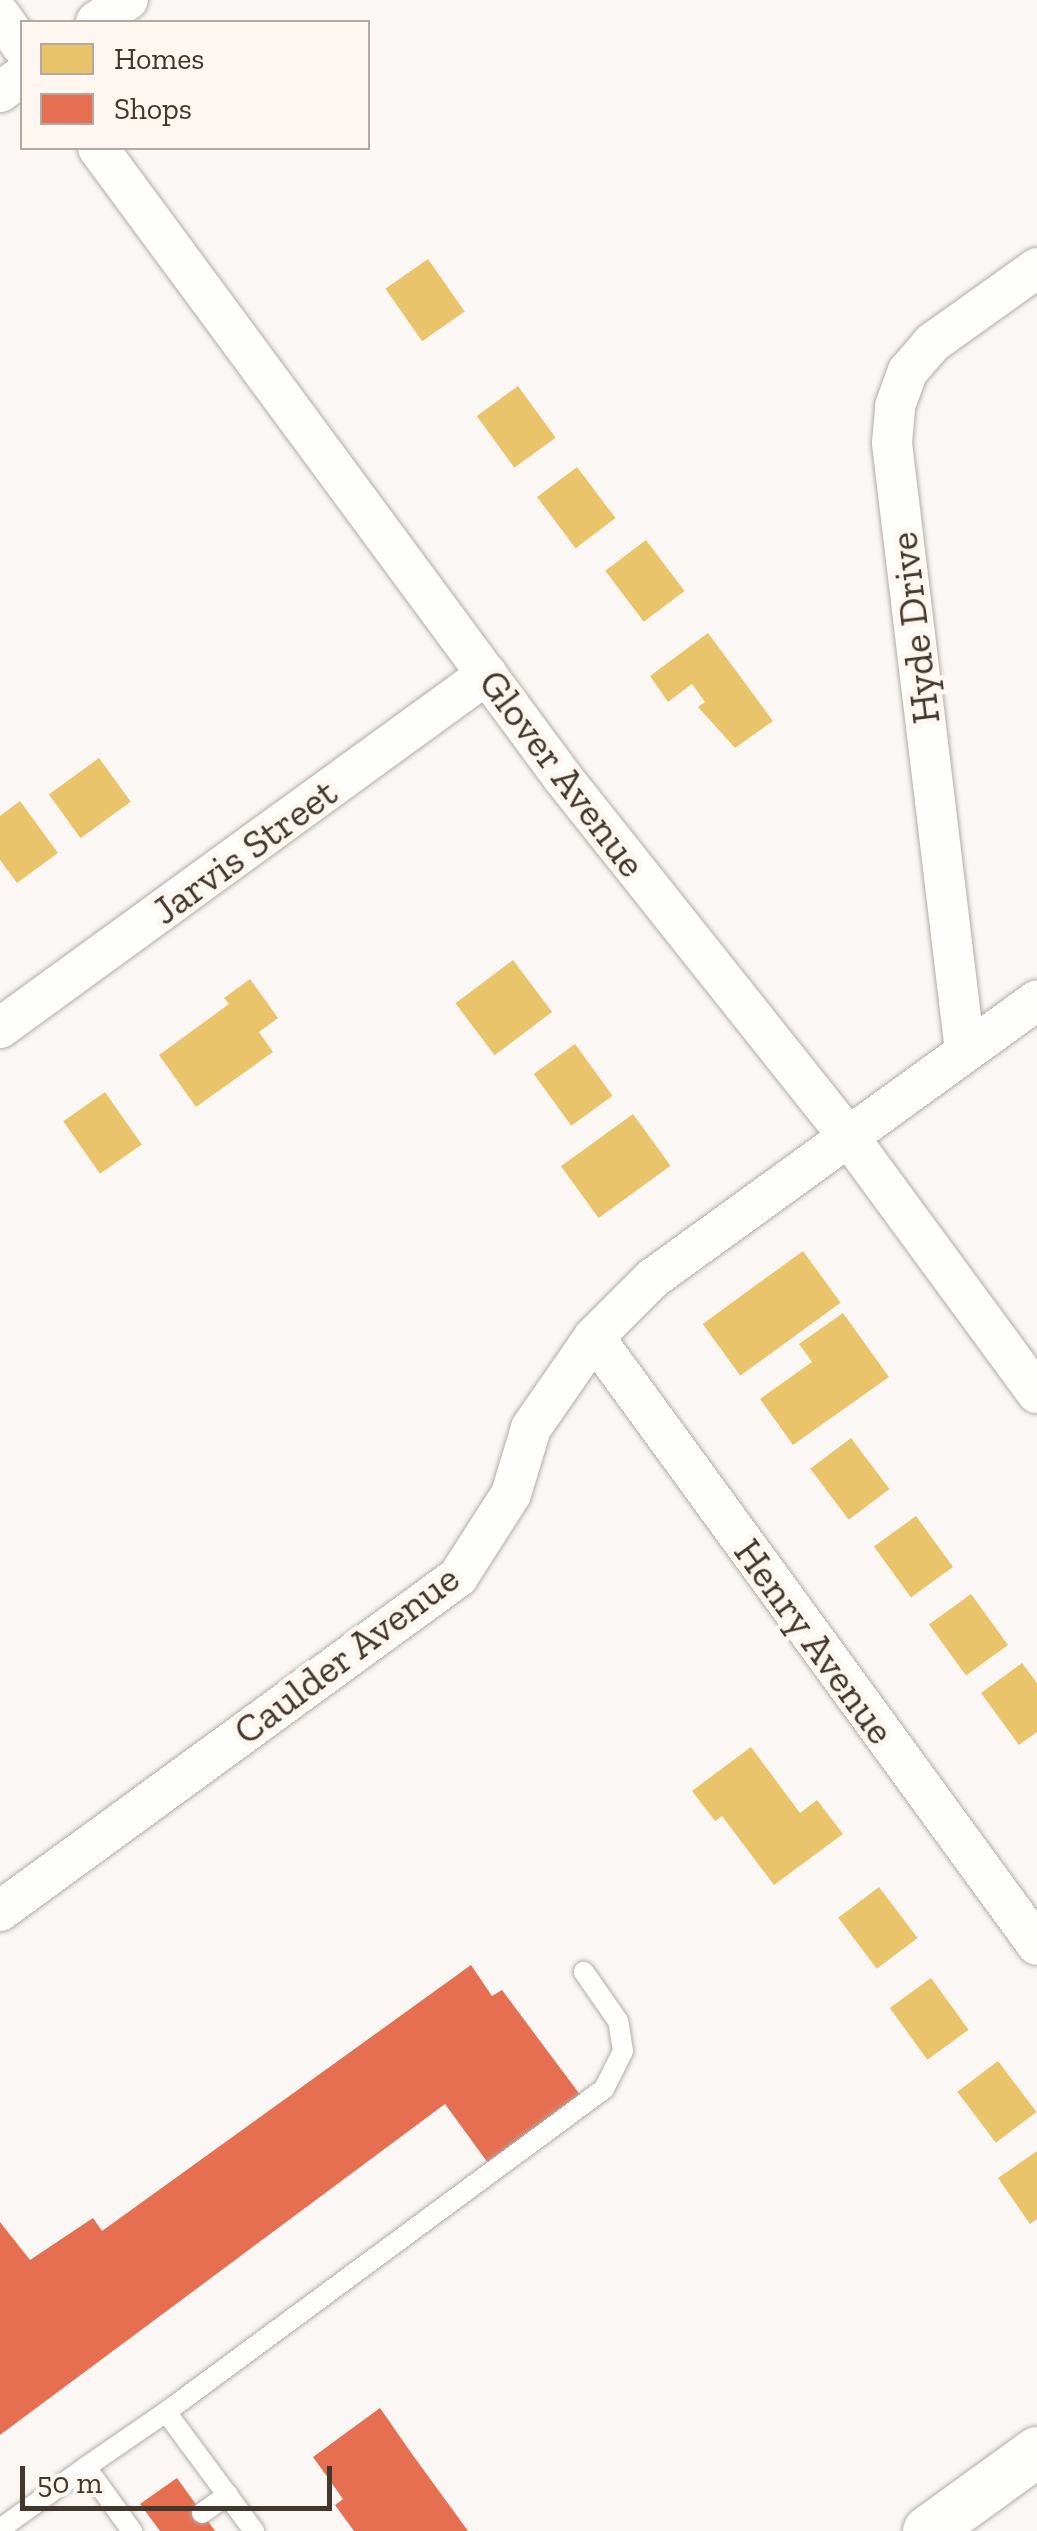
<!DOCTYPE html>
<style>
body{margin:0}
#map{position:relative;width:1037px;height:2531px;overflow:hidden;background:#faf7f4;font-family:"Zilla Slab",serif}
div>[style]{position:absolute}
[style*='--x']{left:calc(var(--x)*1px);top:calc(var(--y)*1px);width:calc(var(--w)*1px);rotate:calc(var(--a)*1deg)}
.homes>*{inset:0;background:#e9c46a;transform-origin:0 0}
.shops>*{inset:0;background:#e76f51}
.roads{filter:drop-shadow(0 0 2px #b3aca6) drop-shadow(0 0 2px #b3aca6)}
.service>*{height:20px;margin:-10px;padding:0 10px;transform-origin:10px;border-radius:10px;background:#fefefd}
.minor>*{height:40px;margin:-20px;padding:0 20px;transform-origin:20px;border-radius:20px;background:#fefefd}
.tertiary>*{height:50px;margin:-25px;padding:0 25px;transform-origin:25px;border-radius:25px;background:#fefefd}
span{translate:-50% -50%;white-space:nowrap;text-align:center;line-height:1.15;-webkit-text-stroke:10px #fdf6f1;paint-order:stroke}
.street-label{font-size:40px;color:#43362c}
.legend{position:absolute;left:20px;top:20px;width:350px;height:130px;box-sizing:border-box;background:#fdf6f1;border:2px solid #b3a9a2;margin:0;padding:12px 18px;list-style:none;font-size:30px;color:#43362c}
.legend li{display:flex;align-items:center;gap:20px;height:50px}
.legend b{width:50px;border:2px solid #b3a9a2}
.scale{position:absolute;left:20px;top:2466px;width:312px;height:45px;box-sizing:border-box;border:5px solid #43362c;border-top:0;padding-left:12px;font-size:30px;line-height:35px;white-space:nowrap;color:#43362c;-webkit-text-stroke:8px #fdf6f1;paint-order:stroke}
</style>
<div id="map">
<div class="homes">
<div style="left:428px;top:259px;width:64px;height:52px;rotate:55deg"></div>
<div style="left:518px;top:386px;width:64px;height:51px;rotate:54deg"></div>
<div style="left:577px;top:467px;width:64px;height:50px;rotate:53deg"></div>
<div style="left:646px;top:540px;width:64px;height:51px;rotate:53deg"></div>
<div style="clip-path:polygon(708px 633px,773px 721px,735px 748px,698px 707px,705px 702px,692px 684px,668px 702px,650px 676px)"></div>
<div style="left:99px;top:758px;width:54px;height:62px;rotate:54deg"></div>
<div style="clip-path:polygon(20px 801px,58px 853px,17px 883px,0 860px,0 816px)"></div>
<div style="left:513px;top:960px;width:65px;height:72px;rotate:53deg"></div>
<div style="clip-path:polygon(250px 979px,278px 1018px,259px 1032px,273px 1052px,196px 1107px,159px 1055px,229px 1004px,224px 998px)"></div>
<div style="left:575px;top:1044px;width:64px;height:51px;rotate:54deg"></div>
<div style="left:105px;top:1092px;width:64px;height:51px;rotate:55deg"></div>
<div style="left:633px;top:1114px;width:64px;height:89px;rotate:54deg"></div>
<div style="left:803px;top:1251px;width:64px;height:124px;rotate:54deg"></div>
<div style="clip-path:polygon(843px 1313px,889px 1377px,793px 1445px,760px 1399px,812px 1362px,799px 1344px)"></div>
<div style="left:851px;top:1438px;width:64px;height:51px;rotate:53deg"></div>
<div style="left:916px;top:1516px;width:63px;height:52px;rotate:54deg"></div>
<div style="left:971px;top:1594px;width:63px;height:52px;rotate:54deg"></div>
<div style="clip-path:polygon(1022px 1663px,1037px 1683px,1037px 1732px,1019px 1745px,981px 1693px)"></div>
<div style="clip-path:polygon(751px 1747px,800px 1813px,817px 1800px,843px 1834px,774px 1885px,722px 1816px,715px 1821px,692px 1791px)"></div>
<div style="left:879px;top:1887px;width:64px;height:51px;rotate:53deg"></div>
<div style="left:931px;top:1978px;width:64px;height:51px;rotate:54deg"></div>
<div style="left:998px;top:2061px;width:64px;height:51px;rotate:53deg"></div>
<div style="clip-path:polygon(1037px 2151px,1037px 2219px,1030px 2224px,998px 2178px)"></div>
</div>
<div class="shops">
<div style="clip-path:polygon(471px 1965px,492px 1996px,502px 1990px,581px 2096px,488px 2163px,445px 2104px,0 2435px,0 2222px,30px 2260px,93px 2218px,102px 2231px)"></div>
<div style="clip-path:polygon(380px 2408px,412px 2454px,468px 2531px,354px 2531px,335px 2505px,343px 2499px,313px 2457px)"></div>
<div style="clip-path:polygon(177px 2478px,215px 2531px,160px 2531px,140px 2504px)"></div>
</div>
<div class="roads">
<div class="service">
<div style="--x:166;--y:2412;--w:544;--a:-36.41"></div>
<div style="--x:604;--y:2089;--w:42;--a:-63.4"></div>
<div style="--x:623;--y:2051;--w:30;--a:-99"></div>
<div style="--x:618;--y:2021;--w:60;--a:-124.8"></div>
<div style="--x:86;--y:2467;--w:97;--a:-34.5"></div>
<div style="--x:166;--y:2412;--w:148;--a:53.5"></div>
<div style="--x:202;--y:2513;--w:32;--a:-35"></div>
<div style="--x:0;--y:2529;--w:106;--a:-35.8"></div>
<div style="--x:86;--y:2467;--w:79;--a:54.3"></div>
</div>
<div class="minor">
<div style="--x:0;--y:15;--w:38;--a:55"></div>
<div style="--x:96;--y:22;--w:39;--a:-35"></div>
<div style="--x:0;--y:92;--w:27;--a:-36"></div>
<div style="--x:98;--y:148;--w:783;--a:53.57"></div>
<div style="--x:563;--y:778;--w:458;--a:51.5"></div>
<div style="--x:848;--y:1136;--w:319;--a:53.7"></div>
<div style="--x:0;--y:1028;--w:602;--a:-36.01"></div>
<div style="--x:965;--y:1051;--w:612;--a:-96.85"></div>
<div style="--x:892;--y:443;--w:37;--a:-85"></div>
<div style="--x:895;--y:406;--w:37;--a:-70"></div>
<div style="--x:908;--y:371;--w:37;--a:-49"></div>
<div style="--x:932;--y:343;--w:129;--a:-35.5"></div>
<div style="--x:594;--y:1337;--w:752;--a:53.92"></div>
<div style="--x:0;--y:1911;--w:567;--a:-36.1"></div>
<div style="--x:458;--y:1577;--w:98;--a:-57.4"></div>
<div style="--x:511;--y:1494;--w:69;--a:-73.1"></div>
<div style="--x:531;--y:1428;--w:111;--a:-55.3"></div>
<div style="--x:594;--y:1337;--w:82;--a:-45"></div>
<div style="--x:652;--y:1279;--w:475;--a:-35.9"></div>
</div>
<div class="tertiary">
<div style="--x:928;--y:2531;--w:135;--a:-35.9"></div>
</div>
</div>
<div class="street-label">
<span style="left:914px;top:628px;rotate:-97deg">Hyde Drive</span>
<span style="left:563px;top:773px;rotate:53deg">Glover Avenue</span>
<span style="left:244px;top:851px;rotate:-36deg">Jarvis Street</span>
<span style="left:815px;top:1641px;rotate:54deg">Henry Avenue</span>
<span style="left:346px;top:1654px;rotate:-37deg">Caulder Avenue</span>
</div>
<ul class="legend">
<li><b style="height:28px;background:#e9c46a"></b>Homes</li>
<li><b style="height:28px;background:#e76f51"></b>Shops</li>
</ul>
<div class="scale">50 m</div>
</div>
